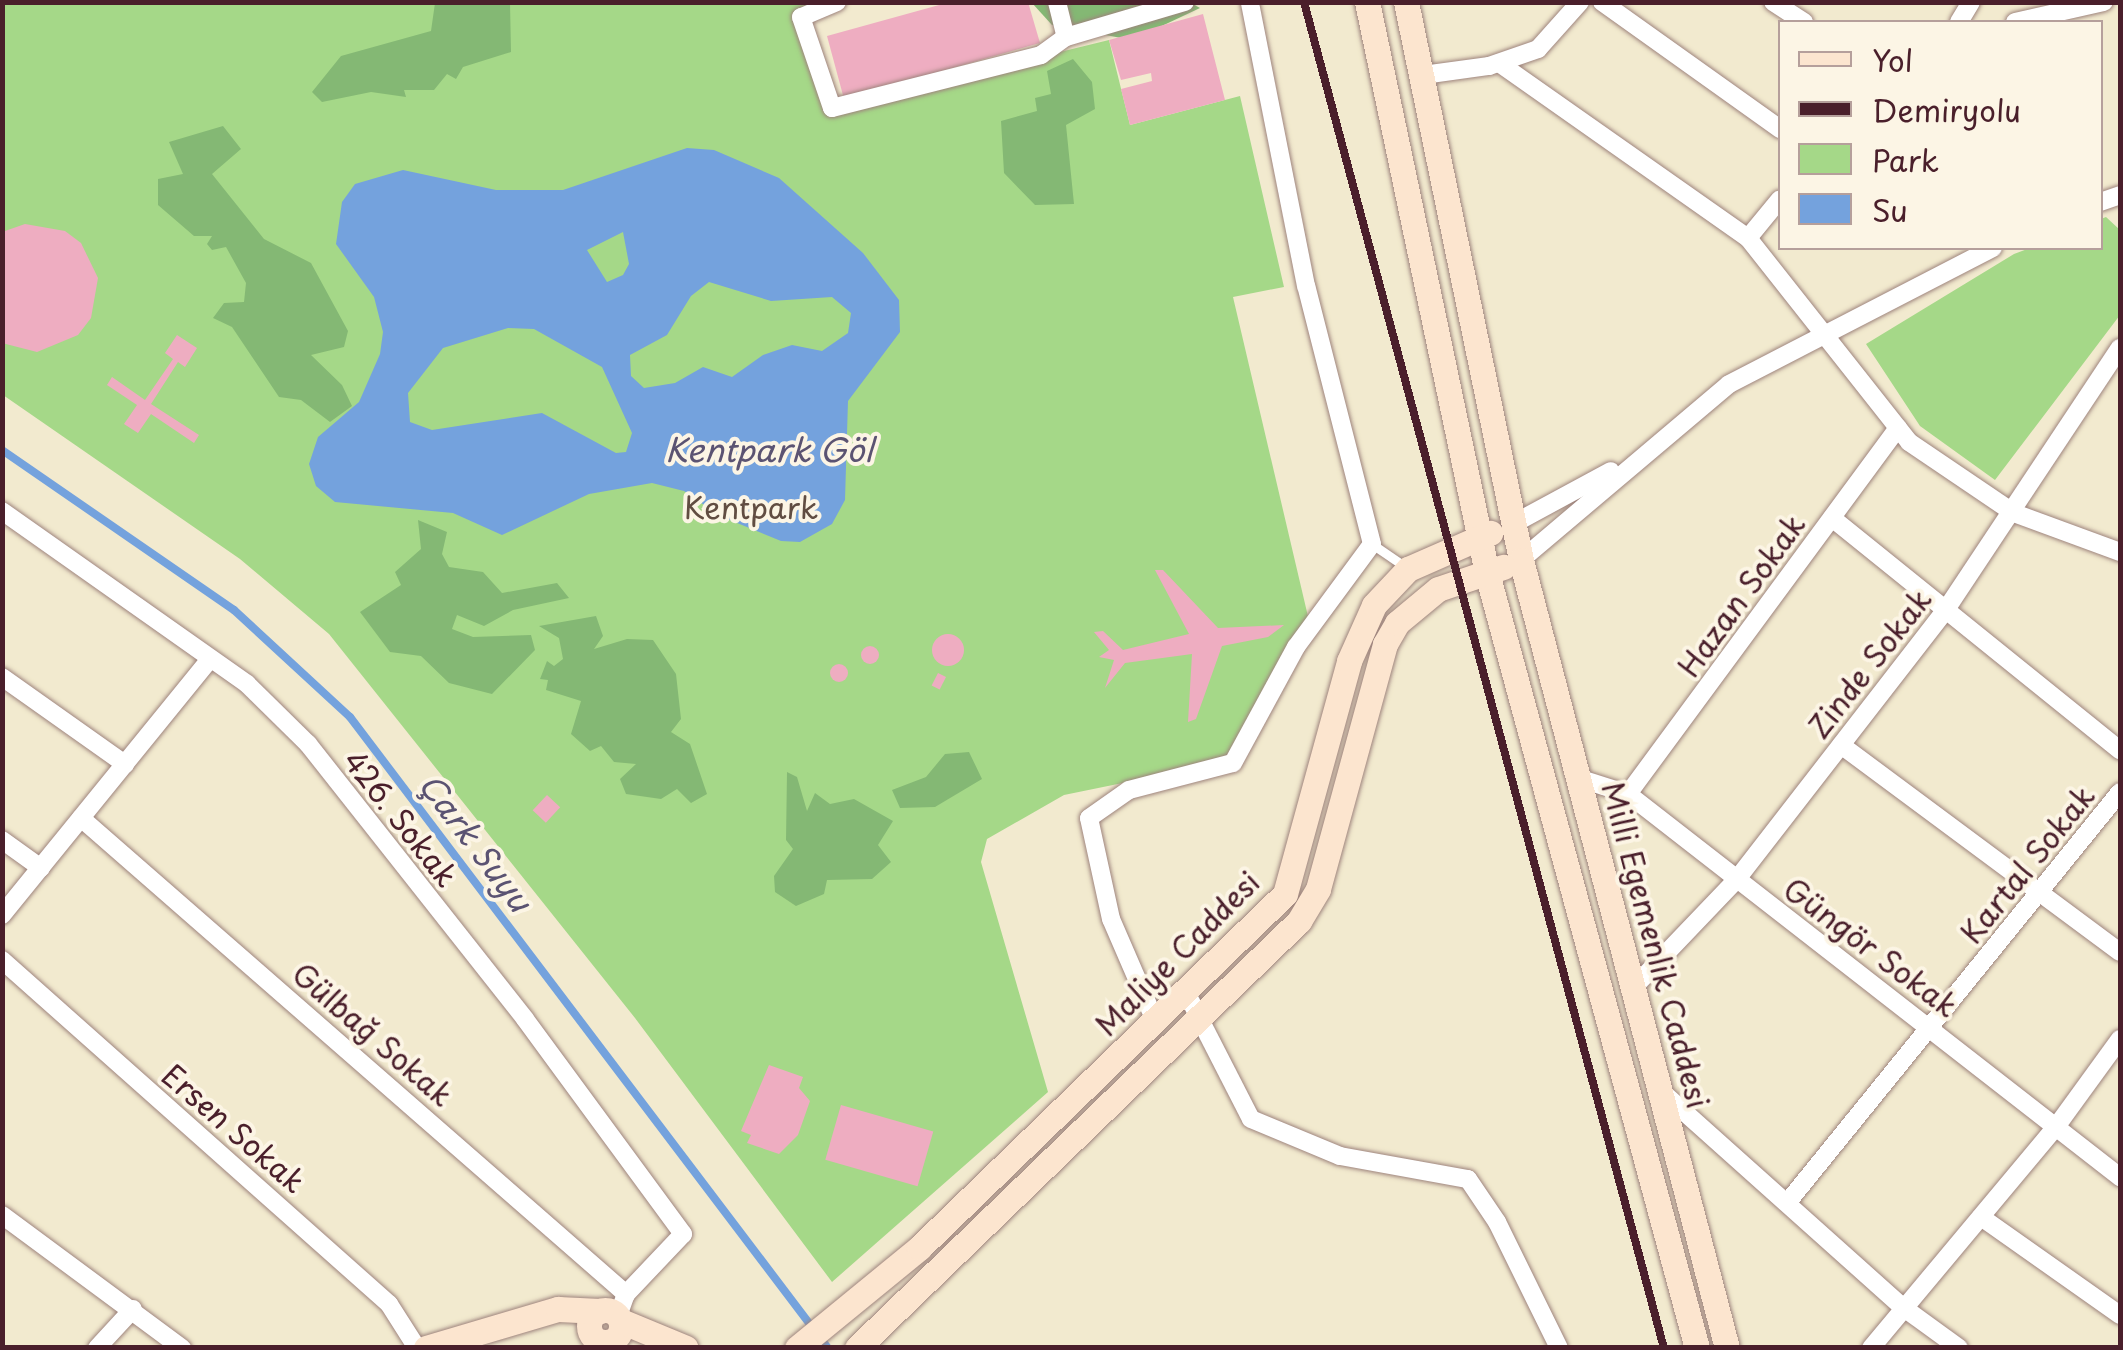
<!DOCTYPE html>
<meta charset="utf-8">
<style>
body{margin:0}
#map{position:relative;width:2123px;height:1350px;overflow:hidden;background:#f2eacf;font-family:"Playpen Sans",sans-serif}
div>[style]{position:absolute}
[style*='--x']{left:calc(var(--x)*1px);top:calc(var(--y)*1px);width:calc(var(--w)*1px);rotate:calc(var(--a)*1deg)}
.green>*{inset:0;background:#a5d888}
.forest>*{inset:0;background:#84b874}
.water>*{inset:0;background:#74a2dd}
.stream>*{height:8px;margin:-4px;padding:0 4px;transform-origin:4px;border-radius:4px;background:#74a2dd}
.building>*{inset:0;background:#eeadc1;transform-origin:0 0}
.round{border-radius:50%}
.roads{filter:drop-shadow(0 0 2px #9e847d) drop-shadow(0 0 2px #9e847d)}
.lane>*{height:9px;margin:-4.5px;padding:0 4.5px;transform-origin:4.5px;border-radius:4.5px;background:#fff}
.street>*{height:18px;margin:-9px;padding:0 9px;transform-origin:9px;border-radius:9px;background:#fff}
.secondary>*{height:25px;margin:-12.5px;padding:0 12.5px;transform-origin:12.5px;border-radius:12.5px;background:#fce5cf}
.secondary>.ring{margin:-12.5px;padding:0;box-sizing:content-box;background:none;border:25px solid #fce5cf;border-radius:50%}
.rail>*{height:8px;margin:-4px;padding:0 4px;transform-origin:4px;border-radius:4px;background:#4a1f2b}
span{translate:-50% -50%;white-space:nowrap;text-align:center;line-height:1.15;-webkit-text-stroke:8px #fcf5e5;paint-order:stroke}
.park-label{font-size:30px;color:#614d42}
.street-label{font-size:30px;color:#4a1f2b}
.water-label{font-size:32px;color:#5b5372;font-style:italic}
.frame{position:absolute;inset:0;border:5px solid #4a1f2b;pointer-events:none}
.legend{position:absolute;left:1778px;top:20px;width:325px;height:230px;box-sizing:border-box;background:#fcf5e5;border:2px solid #b59f9b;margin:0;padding:12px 18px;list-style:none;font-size:30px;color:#4a1f2b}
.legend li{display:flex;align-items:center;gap:20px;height:50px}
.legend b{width:50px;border:2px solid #b59f9b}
</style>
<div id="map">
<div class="green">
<div style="clip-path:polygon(3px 3px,837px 3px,801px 17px,832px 108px,1109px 40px,1130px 125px,1240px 96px,1284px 287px,1233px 297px,1310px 625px,1235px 760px,1064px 795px,987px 839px,981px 862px,1048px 1092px,832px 1282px,635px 1018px,329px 634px,240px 559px,3px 395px)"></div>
<div style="clip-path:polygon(2106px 217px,2120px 230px,2120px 315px,1995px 480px,1920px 426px,1866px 344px,2014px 254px,2030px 248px,2100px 248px,2101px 219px)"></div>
</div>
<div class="forest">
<div style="clip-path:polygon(1189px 2px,1200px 8px,1132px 40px,1052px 25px,1032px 3px)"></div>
<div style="clip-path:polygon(435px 3px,510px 3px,511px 52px,463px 67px,456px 79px,447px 74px,434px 90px,404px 90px,406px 97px,371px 92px,322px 102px,312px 92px,341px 56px,431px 31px)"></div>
<div style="clip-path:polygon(1073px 59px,1092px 82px,1095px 109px,1066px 125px,1074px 204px,1035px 205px,1004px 173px,1001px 121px,1037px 111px,1035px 98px,1051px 94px,1047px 71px)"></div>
<div style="clip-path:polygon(223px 126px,241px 149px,212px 174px,264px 239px,311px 263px,348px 331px,344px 347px,311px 355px,342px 385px,352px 406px,330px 422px,301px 400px,279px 397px,232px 327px,213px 318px,224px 303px,244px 302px,246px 283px,226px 247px,212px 250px,207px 244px,212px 236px,194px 236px,158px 205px,158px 179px,183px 174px,169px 142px)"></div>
<div style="clip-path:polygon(418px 520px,447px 532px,442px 554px,449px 567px,483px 572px,502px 593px,557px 583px,569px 598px,513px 610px,484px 626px,457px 615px,452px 629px,473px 637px,531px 635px,535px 650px,492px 694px,449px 683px,421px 656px,390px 652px,360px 612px,401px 585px,395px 572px,421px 549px)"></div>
<div style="clip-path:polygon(596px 616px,603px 636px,594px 649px,627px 639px,653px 640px,676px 674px,681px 719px,671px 732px,690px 744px,707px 794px,691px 803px,677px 789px,661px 799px,626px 794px,620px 779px,636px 764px,614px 762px,601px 746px,590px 751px,571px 734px,581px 701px,546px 690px,548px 680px,540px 679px,547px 661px,554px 666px,563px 659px,559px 638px,539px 626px)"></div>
<div style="clip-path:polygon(969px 752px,982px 779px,935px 807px,900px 808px,892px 790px,926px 777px,945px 754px)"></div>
<div style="clip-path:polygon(787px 772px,797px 777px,807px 811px,815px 793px,830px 804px,854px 799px,893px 821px,878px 845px,891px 862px,872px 879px,827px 880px,824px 894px,796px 906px,775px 892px,774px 876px,793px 849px,786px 840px)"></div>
</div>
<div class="water">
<div style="clip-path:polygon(evenodd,687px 148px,714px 150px,779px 178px,863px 253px,899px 300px,900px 332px,848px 401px,845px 500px,832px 524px,800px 542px,781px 541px,720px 516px,684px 491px,652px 483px,589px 494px,502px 535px,453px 513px,335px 502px,316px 486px,309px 464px,318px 437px,359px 402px,380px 354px,383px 332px,374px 297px,336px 244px,342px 202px,355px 184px,403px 170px,496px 190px,563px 190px,687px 148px,623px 232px,629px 264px,623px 275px,607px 282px,587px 250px,623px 232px,687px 148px,709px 282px,771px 301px,832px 297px,851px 313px,848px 333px,822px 351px,792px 345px,763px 355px,732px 377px,703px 367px,675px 383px,644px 388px,631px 376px,630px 355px,667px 335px,691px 296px,709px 282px,687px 148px,508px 328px,534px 329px,602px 367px,632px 433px,626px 452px,616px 453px,542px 413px,432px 430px,410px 422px,408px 393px,443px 348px,508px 328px)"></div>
</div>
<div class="stream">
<div style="--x:2;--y:450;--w:282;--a:34.6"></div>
<div style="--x:234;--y:610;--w:158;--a:42.7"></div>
<div style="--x:350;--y:717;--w:792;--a:52.86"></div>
</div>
<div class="building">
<div style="clip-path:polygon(950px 2px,1028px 2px,1040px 43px,844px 99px,827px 36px)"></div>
<div style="clip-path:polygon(1203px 14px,1225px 100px,1130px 125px,1121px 89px,1152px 81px,1151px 73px,1121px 80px,1109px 40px)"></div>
<div style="clip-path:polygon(25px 224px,65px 231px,81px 243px,98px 278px,91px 318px,78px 335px,37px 352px,2px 343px,2px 232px)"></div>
<div style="clip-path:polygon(177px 335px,197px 348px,185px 367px,178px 362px,151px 404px,199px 435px,194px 443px,151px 414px,138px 433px,124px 424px,137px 405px,107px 385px,112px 377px,145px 400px,173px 359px,165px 353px)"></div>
<div style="clip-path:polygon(1155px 570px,1163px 570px,1218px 628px,1284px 625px,1268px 637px,1222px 646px,1196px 719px,1188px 722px,1192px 654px,1125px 663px,1105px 688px,1114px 660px,1099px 657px,1109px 650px,1094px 632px,1103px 631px,1123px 650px,1189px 634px)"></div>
<div class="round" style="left:932px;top:634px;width:32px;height:32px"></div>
<div class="round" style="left:861px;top:646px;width:18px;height:18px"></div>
<div class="round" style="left:830px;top:664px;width:18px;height:18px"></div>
<div style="left:938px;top:673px;width:9px;height:14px;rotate:27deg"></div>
<div style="left:547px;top:795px;width:18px;height:21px;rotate:43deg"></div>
<div style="clip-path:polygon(769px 1065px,803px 1077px,799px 1088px,810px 1101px,798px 1135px,779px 1154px,747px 1143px,751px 1135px,741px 1131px)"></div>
<div style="left:841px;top:1105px;width:96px;height:57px;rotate:16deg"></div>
</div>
<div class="roads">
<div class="lane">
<div style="--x:1372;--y:544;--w:42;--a:34.4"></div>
</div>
<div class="street">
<div style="--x:837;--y:2;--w:39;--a:157"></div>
<div style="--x:801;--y:17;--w:96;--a:71.2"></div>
<div style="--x:832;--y:108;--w:216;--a:-14.2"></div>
<div style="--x:1041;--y:55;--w:31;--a:-36"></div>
<div style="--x:1057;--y:2;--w:36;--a:76"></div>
<div style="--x:1066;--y:37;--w:124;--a:-16.4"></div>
<div style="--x:1602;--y:2;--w:219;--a:35.5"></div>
<div style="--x:1773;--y:2;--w:37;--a:33"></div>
<div style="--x:1959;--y:22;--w:23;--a:-59"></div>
<div style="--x:2015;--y:22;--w:91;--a:-12.7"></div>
<div style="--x:1499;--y:63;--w:304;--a:35.1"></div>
<div style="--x:1748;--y:238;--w:260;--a:51.7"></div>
<div style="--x:1909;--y:442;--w:127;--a:34.1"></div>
<div style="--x:2014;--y:513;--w:113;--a:20.2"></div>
<div style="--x:1423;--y:75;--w:67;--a:-7.8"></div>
<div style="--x:1489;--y:66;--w:52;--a:-19.1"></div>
<div style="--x:1538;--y:49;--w:63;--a:-48.2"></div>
<div style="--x:2100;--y:202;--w:21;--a:-19"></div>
<div style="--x:1748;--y:238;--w:50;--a:-50.6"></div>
<div style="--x:2;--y:511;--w:300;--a:35.2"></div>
<div style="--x:247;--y:684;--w:86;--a:44.5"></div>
<div style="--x:308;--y:744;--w:350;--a:51.7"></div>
<div style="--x:525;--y:1019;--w:267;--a:53.7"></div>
<div style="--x:683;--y:1234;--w:83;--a:133.5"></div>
<div style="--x:626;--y:1294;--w:23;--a:110"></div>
<div style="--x:1832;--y:518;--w:370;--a:38.9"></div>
<div style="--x:1513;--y:524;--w:111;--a:-28.4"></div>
<div style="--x:1521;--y:560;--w:272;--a:-40.2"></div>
<div style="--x:1729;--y:384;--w:297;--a:-27.3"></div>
<div style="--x:2;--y:677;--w:151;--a:35.3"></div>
<div style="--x:1841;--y:745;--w:347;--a:36.6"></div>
<div style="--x:1578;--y:778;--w:52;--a:17.7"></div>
<div style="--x:1628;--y:794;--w:624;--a:37.9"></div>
<div style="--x:1628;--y:794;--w:455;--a:-53.6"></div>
<div style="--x:81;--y:818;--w:724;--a:41.13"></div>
<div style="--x:2;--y:840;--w:48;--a:35.7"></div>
<div style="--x:2;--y:915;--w:330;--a:-50.9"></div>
<div style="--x:2;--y:960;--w:518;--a:41.63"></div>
<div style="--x:389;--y:1304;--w:52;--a:57.5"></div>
<div style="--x:1632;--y:989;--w:152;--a:-46.3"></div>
<div style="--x:1737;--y:879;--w:339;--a:-52.2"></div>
<div style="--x:1945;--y:611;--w:316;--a:-56.4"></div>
<div style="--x:1187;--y:994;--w:140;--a:62.9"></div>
<div style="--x:1251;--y:1119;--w:96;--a:22.6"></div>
<div style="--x:1340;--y:1156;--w:130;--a:10.2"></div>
<div style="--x:1468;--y:1179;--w:52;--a:56"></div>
<div style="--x:1497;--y:1222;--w:140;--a:63.8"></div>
<div style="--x:1156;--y:1023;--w:113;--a:-113.4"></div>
<div style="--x:1111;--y:919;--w:103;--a:-102.3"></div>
<div style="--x:1089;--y:818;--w:49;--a:-35"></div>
<div style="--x:1129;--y:790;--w:107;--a:-14.6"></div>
<div style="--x:1233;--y:763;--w:132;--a:-61.5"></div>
<div style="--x:1296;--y:647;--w:128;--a:-53.6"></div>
<div style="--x:1372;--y:544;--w:266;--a:-104.3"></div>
<div style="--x:1306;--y:286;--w:289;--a:-101.2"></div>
<div style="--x:1662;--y:1092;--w:324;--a:41.8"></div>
<div style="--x:1904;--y:1308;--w:68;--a:36"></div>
<div style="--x:1787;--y:1203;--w:529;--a:-50.98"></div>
<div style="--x:2;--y:1215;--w:224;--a:36.5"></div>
<div style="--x:1981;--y:1217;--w:170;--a:35.2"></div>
<div style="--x:97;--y:1348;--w:53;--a:-47.3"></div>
<div style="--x:1871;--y:1348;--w:288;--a:-50.1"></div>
<div style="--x:2056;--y:1127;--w:109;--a:-54"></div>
</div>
<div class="secondary">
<div style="--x:1367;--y:2;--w:583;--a:78.13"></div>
<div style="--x:1487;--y:573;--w:803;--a:74.84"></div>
<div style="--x:1406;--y:2;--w:570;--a:78.35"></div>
<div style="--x:1521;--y:560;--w:814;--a:75.35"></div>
<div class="ring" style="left:589px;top:1310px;width:7px;height:7px"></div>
<div style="--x:621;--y:1321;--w:70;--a:22.6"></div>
<div style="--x:426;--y:1348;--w:138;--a:-16.5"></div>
<div style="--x:558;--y:1309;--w:42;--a:2.7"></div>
<div style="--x:797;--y:1348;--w:158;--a:-39.3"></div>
<div style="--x:919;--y:1248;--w:509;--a:-44.05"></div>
<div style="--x:1285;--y:894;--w:242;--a:-74.6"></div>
<div style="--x:1349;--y:661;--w:61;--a:-65.9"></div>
<div style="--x:1374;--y:605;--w:50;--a:-46.6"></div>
<div style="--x:1408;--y:569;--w:90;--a:-23.7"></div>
<div style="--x:857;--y:1348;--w:615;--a:-44.01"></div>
<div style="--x:1299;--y:921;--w:37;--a:-59"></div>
<div style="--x:1318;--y:889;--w:254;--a:-74.7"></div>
<div style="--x:1385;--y:644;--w:24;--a:-60"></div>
<div style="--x:1397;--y:623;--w:53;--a:-39.7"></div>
<div style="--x:1438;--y:589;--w:69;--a:-18.7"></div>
</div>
</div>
<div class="rail">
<div style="--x:1304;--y:2;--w:1393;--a:75.03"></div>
</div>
<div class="park-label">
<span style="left:751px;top:507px">Kentpark</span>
</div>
<div class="street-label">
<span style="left:1741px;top:595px;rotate:-54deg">Hazan Sokak</span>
<span style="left:1869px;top:663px;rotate:-52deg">Zinde Sokak</span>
<span style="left:401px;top:818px;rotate:52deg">426. Sokak</span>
<span style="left:2027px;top:864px;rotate:-51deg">Kartal Sokak</span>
<span style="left:1656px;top:945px;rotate:75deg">Milli Egemenlik Caddesi</span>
<span style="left:1871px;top:947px;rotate:37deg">Güngör Sokak</span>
<span style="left:1177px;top:953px;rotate:-45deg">Maliye Caddesi</span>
<span style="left:373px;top:1034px;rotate:41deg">Gülbağ Sokak</span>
<span style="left:234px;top:1128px;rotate:41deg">Ersen Sokak</span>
</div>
<div class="water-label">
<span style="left:769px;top:449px">Kentpark Göl</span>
<span style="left:476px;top:842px;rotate:53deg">Çark Suyu</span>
</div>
<div class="frame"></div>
<ul class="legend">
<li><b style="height:12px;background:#fce5cf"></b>Yol</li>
<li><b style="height:12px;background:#4a1f2b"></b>Demiryolu</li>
<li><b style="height:28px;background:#a5d888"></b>Park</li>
<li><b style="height:28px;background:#74a2dd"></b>Su</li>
</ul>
</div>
